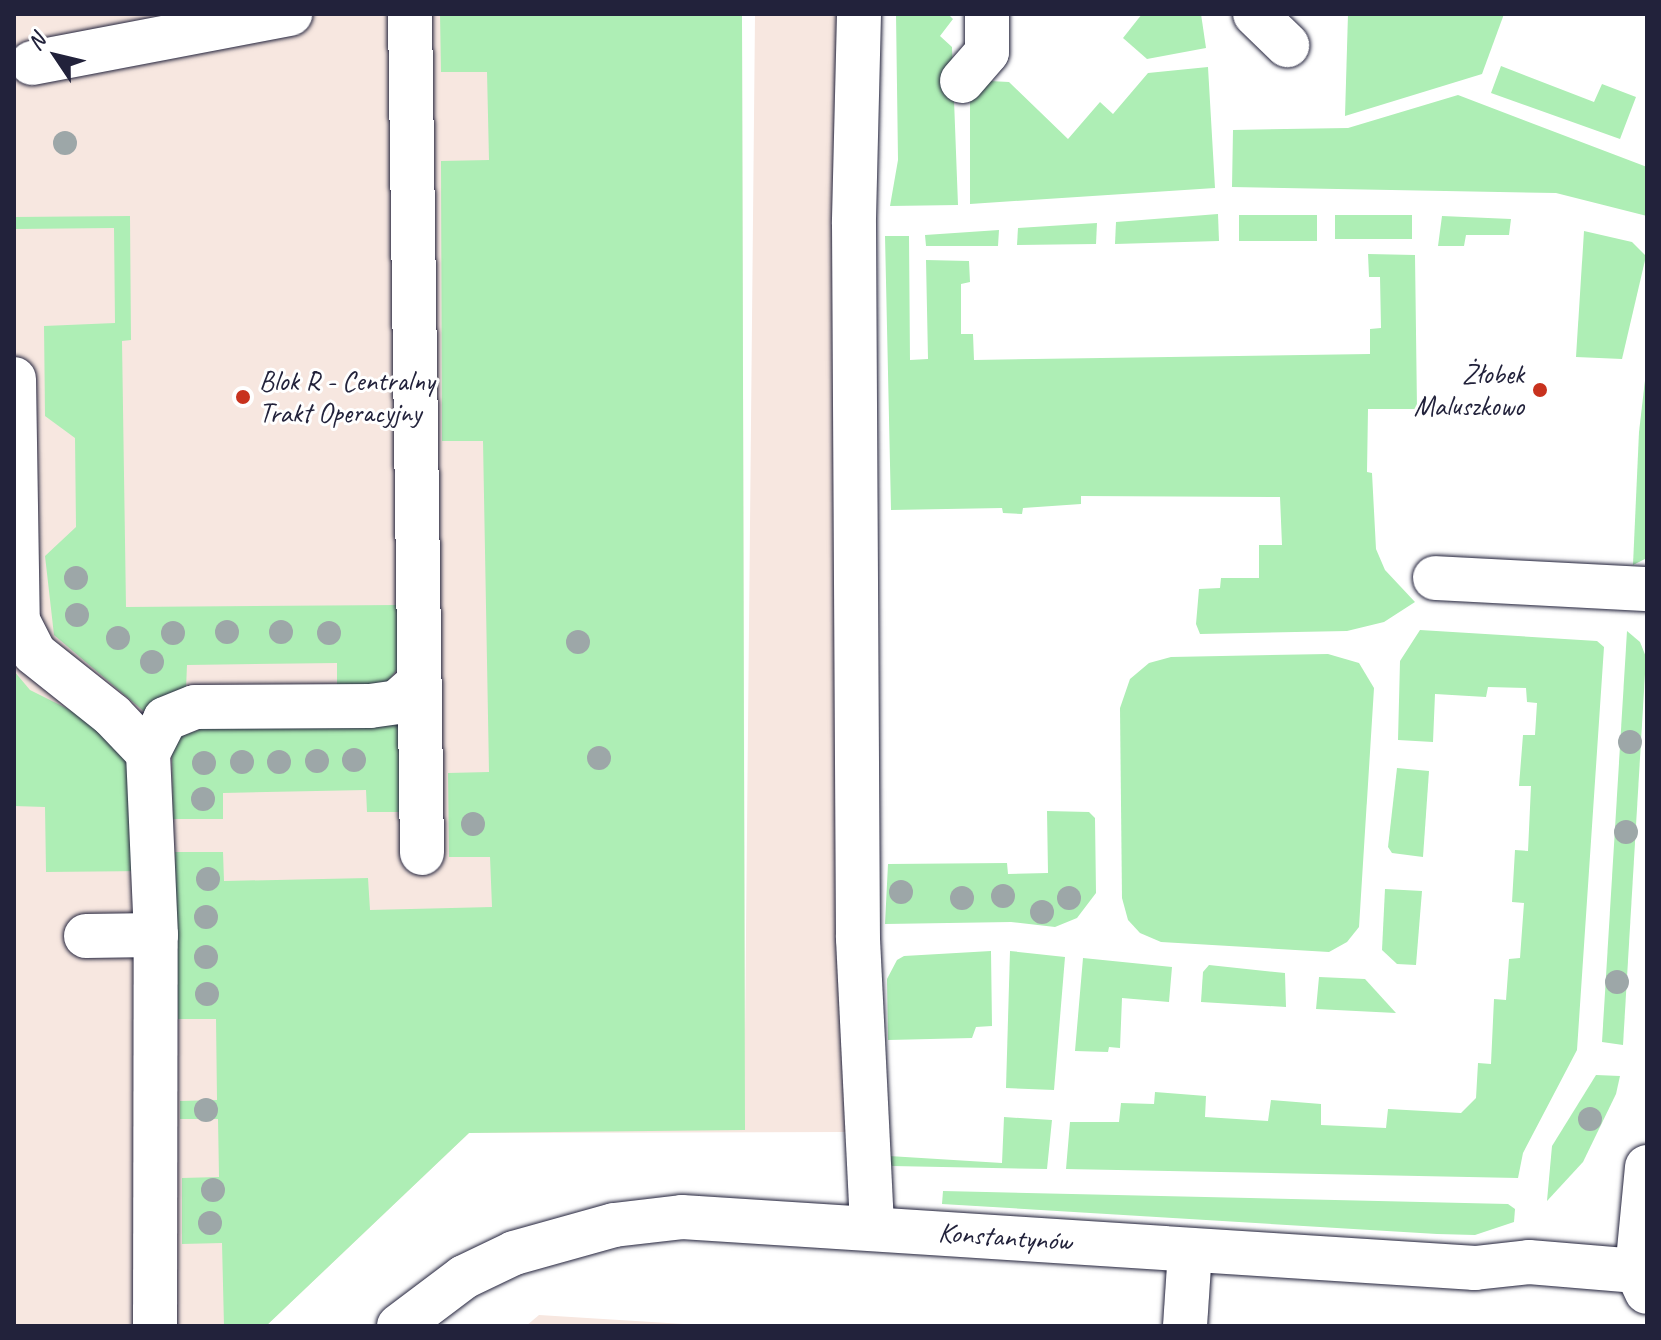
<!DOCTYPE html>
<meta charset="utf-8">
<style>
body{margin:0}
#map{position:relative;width:1661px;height:1340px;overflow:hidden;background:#fff;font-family:Caveat,sans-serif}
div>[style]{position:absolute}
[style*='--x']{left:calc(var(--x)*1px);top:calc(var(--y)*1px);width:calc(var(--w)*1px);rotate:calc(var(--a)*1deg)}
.built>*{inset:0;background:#f7e7e0}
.green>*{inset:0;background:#aeeeb5;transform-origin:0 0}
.roads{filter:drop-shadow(0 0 2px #22223b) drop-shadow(0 0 2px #22223b)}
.minor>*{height:44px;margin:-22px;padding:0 22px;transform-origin:22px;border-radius:22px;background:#fff}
.trees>*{width:24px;height:24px;margin:-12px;border-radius:50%;background:#9da7a8}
.dots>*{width:22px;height:22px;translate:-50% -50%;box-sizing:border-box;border:4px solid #fff;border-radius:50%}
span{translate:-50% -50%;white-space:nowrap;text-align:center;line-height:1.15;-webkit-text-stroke:6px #fff;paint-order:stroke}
.poi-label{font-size:28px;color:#22223b}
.right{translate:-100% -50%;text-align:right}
.left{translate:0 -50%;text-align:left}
.street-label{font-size:28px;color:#22223b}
.frame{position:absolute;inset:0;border:16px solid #22223b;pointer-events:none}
.north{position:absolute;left:16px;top:16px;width:80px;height:80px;-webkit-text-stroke:6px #fff;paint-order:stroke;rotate:305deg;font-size:22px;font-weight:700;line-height:32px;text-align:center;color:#22223b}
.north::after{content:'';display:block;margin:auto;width:28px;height:36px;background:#22223b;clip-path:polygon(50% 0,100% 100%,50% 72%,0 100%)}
</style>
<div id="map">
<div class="built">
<div style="clip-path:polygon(14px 14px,742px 14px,745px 1034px,755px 14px,857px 14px,848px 1132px,469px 1133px,266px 1326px,14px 1326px)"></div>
<div style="clip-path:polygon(539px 1315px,716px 1326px,526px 1326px)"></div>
</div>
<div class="green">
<div style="clip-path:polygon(440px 14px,742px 14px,745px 1130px,469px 1133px,266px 1326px,224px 1326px,222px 1243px,182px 1244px,182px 1178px,219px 1177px,218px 1119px,180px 1119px,180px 1101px,217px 1100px,216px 1019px,178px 1019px,175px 852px,223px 852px,224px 881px,368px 878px,370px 910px,492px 907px,490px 857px,449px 857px,448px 773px,489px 772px,483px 441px,442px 441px,441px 161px,489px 160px,487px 72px,441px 72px)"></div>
<div style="clip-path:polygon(896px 14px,948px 14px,953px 19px,940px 36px,952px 47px,958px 205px,890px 206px,898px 160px)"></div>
<div style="clip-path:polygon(1142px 14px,1201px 14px,1206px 48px,1147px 59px,1123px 38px)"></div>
<div style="clip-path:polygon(1348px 14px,1504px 14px,1482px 74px,1345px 116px)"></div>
<div style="clip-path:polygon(1501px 66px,1594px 102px,1602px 84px,1636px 97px,1620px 139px,1491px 93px)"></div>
<div style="clip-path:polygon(1208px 67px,1215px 188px,970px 204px,970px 80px,1009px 82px,1068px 139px,1100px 102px,1113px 114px,1148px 73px)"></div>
<div style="clip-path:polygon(1458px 95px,1647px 167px,1647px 216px,1556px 193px,1232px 187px,1233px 130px,1348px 128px)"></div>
<div style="clip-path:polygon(1218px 214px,1219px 241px,1115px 244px,1116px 222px)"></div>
<div style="left:1317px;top:215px;width:26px;height:78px;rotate:90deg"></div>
<div style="left:1335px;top:215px;width:77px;height:24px"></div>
<div style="clip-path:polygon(130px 216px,131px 340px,122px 341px,126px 607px,397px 605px,398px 668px,386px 684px,337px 689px,337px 663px,187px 665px,186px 689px,147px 714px,54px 635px,45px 556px,76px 527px,75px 438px,45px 416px,44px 326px,115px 323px,114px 228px,14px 229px,14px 217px)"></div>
<div style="clip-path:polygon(1442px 216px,1511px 219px,1509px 235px,1466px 235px,1464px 246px,1438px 246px)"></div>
<div style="clip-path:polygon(1097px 223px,1096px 244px,1017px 245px,1018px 228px)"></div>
<div style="clip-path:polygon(999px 230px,998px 246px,926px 246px,925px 235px)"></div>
<div style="clip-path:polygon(1584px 231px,1632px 242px,1646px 256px,1622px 359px,1576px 357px)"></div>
<div style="clip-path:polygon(885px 236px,909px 236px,910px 360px,928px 359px,926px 260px,969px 261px,970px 282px,961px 284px,961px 334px,973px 334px,974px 360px,1370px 354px,1370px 329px,1381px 328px,1380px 277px,1369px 277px,1368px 254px,1415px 255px,1417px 409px,1368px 409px,1367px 472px,1372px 473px,1376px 549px,1385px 570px,1415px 602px,1384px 622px,1347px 631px,1200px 634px,1196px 624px,1199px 589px,1220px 588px,1221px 578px,1259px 578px,1259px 545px,1282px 545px,1280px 497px,1081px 496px,1081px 504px,1023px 508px,1022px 514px,1003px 513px,1002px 508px,891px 510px)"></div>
<div style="clip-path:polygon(1647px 363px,1647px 558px,1633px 565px,1639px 432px)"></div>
<div style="clip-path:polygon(1420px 630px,1597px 641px,1604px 647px,1577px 1050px,1523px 1153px,1518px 1178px,1066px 1169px,1070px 1122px,1119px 1122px,1121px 1103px,1154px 1104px,1155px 1092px,1206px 1096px,1205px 1117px,1268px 1121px,1271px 1100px,1321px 1104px,1321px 1125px,1386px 1128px,1388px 1109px,1461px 1113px,1476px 1098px,1478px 1063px,1491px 1064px,1494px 999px,1506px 1000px,1509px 959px,1520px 958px,1524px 903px,1512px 902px,1515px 850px,1528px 851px,1531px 786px,1519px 786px,1523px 735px,1535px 735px,1537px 703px,1527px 702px,1526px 688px,1488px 687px,1486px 697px,1435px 694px,1433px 742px,1398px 740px,1400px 661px)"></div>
<div style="clip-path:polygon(1627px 631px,1640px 642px,1646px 657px,1623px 1045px,1602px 1042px)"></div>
<div style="clip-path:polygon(1328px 654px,1359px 663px,1374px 688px,1359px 927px,1347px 942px,1329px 952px,1161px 942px,1140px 933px,1128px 920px,1122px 898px,1120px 708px,1130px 679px,1149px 663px,1171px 657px)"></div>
<div style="clip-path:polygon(14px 671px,30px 690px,86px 718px,139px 770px,145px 871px,46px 872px,45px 807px,14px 806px)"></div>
<div style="clip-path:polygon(399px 723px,405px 812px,367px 812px,366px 790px,223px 793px,223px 819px,173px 819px,172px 754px,179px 737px,201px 729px)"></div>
<div style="clip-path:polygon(1397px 768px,1429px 771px,1423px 857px,1392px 853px,1388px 847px)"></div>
<div style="clip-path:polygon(1047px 811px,1089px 812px,1095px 818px,1096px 893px,1077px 918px,1055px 927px,1011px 922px,885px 924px,888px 864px,1007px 863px,1008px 874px,1048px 873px)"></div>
<div style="clip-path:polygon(1385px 889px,1422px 891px,1416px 965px,1397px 964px,1382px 950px)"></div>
<div style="clip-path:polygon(991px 951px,992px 1026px,976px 1027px,972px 1038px,888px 1040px,887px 979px,897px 960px,904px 956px)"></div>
<div style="clip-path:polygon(1010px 951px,1065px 957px,1054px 1090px,1006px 1088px)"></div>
<div style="clip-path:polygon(1083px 958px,1172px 967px,1169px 1002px,1122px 998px,1120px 1048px,1109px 1047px,1108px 1052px,1075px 1051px)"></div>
<div style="clip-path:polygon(1209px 965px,1285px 973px,1286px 1007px,1201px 1002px,1203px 972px)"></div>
<div style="clip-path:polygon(1319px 977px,1365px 979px,1396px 1013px,1316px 1009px)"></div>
<div style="clip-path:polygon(1596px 1075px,1620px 1076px,1616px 1094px,1583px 1162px,1547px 1201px,1552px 1146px)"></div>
<div style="clip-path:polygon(1004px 1117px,1052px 1120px,1047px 1169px,892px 1166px,889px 1156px,1002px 1163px)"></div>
<div style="clip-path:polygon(943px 1191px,1508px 1204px,1515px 1209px,1514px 1222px,1475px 1235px,1437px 1234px,942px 1204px)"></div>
</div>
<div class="roads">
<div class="minor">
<div style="--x:410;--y:14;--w:839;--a:89.18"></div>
<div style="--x:859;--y:14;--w:210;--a:91.4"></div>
<div style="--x:854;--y:224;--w:715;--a:89.68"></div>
<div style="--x:858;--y:939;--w:287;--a:87.2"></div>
<div style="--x:1255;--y:14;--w:45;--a:44.1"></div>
<div style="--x:32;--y:63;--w:263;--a:-10.8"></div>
<div style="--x:962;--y:81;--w:38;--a:-49"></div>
<div style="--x:987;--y:52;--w:38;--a:-90"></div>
<div style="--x:14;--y:379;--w:242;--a:89.1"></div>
<div style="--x:18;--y:621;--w:36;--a:63"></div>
<div style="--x:34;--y:653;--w:100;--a:38.5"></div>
<div style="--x:112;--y:715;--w:52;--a:46.5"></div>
<div style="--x:148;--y:753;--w:182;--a:87.5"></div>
<div style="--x:156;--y:935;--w:70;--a:179.2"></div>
<div style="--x:1435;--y:578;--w:212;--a:3"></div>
<div style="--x:148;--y:753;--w:38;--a:-63"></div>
<div style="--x:165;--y:719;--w:32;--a:-22"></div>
<div style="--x:195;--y:707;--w:175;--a:-0.3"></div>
<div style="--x:370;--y:706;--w:27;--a:-8"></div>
<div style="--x:397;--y:702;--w:29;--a:-41"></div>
<div style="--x:1647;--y:1167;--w:104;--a:95.5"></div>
<div style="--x:1637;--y:1271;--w:23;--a:65"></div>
<div style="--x:155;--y:1326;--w:391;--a:-89.9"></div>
<div style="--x:399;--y:1326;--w:81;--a:-37"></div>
<div style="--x:464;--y:1277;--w:55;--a:-25.6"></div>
<div style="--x:514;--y:1253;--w:104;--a:-15.6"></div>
<div style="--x:614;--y:1225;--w:68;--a:-6.7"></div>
<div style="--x:682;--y:1217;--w:795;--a:3.68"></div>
<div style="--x:1475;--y:1268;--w:54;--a:-6.3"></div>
<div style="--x:1529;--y:1262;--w:108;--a:4.8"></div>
<div style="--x:1185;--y:1326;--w:76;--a:-86.2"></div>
</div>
</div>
<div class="trees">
<div style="left:65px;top:143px"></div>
<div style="left:76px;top:578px"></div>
<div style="left:77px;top:615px"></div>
<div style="left:227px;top:632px"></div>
<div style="left:281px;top:632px"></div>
<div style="left:173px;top:633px"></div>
<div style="left:329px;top:633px"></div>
<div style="left:118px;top:638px"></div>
<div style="left:578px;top:642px"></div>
<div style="left:152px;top:662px"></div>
<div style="left:1630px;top:742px"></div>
<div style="left:599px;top:758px"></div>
<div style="left:354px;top:760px"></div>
<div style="left:317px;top:761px"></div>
<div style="left:242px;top:762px"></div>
<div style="left:279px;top:762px"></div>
<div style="left:204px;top:763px"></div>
<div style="left:203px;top:799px"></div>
<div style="left:473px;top:824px"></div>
<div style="left:1626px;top:832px"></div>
<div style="left:208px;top:879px"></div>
<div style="left:901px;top:892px"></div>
<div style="left:1003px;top:896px"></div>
<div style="left:962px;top:898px"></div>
<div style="left:1069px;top:898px"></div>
<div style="left:1042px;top:912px"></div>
<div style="left:206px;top:917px"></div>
<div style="left:206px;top:957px"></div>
<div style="left:1617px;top:982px"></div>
<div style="left:207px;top:994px"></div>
<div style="left:206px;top:1110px"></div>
<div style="left:1590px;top:1119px"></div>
<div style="left:213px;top:1190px"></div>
<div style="left:210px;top:1223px"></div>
</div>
<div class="dots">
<div style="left:1540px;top:390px;background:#c8321e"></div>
<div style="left:243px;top:397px;background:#c8321e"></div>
</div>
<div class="poi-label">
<span class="right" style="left:1524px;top:390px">Żłobek<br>Maluszkowo</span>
<span class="left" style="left:259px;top:397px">Blok R - Centralny<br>Trakt Operacyjny</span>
</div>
<div class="street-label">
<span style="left:1005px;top:1237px;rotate:4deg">Konstantynów</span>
</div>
<div class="frame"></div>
<div class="north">N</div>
</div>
